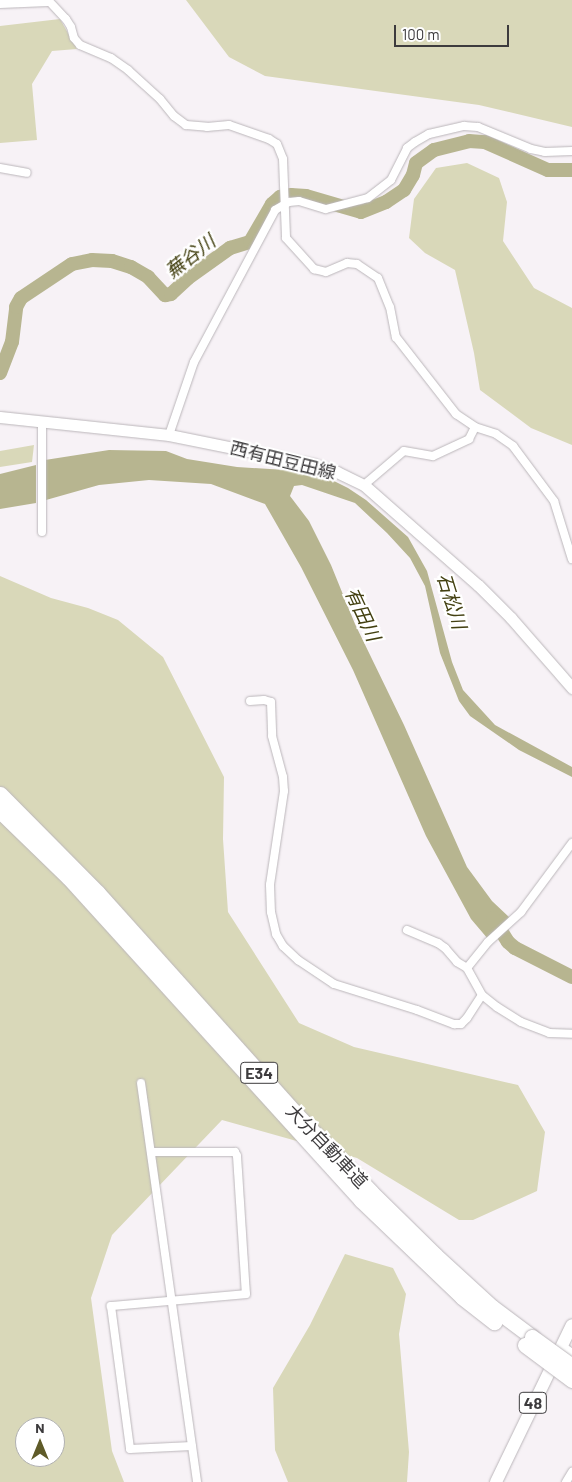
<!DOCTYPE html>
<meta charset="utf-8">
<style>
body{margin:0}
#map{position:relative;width:572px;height:1482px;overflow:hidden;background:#f7f2f6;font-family:Barlow,"Noto Sans JP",sans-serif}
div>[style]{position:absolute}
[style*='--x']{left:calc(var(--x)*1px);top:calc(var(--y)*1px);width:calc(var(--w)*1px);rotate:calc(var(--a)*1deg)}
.green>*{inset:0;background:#d9d8b9}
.water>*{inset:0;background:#b7b590}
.river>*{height:14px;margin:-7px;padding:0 7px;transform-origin:7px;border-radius:7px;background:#b7b590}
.roads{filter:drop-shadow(0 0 1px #bbb6ba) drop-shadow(0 0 1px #bbb6ba)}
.minor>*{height:8px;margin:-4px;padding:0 4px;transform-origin:4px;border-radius:4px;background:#fff}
.secondary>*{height:11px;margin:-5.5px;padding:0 5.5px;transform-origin:5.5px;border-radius:5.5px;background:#fff}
.primary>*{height:12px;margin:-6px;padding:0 6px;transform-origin:6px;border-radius:6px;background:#fff}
.motorway>*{height:15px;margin:-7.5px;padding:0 7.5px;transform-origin:7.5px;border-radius:7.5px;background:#fff}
.bridges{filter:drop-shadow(0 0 1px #bbb6ba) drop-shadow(0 0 1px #bbb6ba)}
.motorway-bridge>*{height:15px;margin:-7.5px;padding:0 7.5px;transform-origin:7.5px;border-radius:7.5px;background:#fff}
span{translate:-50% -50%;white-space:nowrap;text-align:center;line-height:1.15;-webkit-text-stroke:4.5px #fff;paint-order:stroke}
.shield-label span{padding:1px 4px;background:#fff;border:1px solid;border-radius:4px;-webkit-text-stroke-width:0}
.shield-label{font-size:16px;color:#3d3b3d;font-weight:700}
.street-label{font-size:18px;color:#3d3b3d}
.water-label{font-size:19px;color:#434011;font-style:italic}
.north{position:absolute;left:15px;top:1417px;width:50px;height:50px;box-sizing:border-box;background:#fff;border:1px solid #b1b1b1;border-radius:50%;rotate:0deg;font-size:14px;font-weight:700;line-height:20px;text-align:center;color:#3d3b3d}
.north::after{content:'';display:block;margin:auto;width:18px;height:22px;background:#5f5b28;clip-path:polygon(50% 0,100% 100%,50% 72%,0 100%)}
.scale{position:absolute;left:394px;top:25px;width:115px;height:22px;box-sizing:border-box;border:2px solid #3d3b3d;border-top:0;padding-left:6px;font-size:15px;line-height:18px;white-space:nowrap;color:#3d3b3d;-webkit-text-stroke:4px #fff;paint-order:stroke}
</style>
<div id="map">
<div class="green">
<div style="clip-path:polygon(186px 0,572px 0,572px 127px,479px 105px,265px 76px,229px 57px)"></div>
<div style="clip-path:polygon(60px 19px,77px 49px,52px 51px,32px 84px,37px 140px,0 143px,0 26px)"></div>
<div style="clip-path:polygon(467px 163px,499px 178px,507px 202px,503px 241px,534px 288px,572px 308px,572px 445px,531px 428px,480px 390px,474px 353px,455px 270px,425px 253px,409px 238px,414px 199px,436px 168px)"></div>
<div style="clip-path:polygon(34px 445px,32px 462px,0 467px,0 451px)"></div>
<div style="clip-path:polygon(evenodd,0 576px,51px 598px,88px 608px,118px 620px,163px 657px,224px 777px,223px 839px,228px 912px,299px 1023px,354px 1047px,518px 1085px,545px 1132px,537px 1191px,473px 1220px,459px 1220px,357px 1158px,222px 1120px,112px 1235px,91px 1298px,112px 1451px,124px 1482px,0 1482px,0 576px,25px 1427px,55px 1427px,55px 1457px,25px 1457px,25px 1427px)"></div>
<div style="clip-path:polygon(345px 1254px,393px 1268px,406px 1294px,399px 1334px,409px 1452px,407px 1482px,288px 1482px,275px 1450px,273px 1388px,310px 1325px)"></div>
</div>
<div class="water">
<div style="clip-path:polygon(109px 450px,166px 451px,187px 459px,237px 467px,302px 471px,324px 476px,348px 488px,366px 500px,408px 537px,427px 571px,452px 662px,463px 690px,495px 725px,572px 767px,572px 777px,519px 750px,470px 716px,459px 701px,440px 653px,425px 586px,410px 558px,387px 533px,355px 503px,302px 485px,294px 486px,290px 496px,309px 521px,331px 565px,355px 624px,404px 725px,467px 867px,492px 901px,511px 919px,488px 939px,471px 919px,426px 836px,353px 670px,301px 567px,265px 504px,211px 484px,149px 480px,99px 485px,46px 500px,45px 460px)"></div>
<div style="clip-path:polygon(36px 465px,36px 503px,0 509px,0 474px)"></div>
</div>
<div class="river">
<div style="--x:0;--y:373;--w:33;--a:-69"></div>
<div style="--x:12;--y:342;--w:35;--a:-83"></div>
<div style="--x:16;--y:307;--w:10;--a:-61"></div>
<div style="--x:21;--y:298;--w:61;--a:-33.7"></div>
<div style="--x:72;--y:264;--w:20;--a:-11"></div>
<div style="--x:92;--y:260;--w:20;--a:3"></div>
<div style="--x:112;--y:261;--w:20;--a:18"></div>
<div style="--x:131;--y:267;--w:20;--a:30"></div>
<div style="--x:148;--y:277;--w:25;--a:47"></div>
<div style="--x:165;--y:295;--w:6;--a:-9"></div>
<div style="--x:171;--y:294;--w:23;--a:-43"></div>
<div style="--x:188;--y:278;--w:52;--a:-35.5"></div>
<div style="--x:230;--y:248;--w:21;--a:-17"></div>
<div style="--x:250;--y:242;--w:44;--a:-59.9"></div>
<div style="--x:272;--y:204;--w:11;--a:-41"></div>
<div style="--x:280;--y:197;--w:11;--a:-10"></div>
<div style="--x:291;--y:195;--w:15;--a:4"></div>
<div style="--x:306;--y:196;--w:57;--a:16.2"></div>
<div style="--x:361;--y:212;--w:27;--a:-22"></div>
<div style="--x:386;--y:202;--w:22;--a:-34"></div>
<div style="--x:404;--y:190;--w:17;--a:-59"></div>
<div style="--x:413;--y:175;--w:12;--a:-76"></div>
<div style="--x:416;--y:163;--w:22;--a:-36"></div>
<div style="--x:434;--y:150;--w:36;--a:-14"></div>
<div style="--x:469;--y:141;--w:16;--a:4"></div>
<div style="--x:485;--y:142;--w:69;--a:24"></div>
<div style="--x:548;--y:170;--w:24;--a:0"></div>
<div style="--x:493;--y:918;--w:28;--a:58"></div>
<div style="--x:508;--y:942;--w:9;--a:41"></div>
<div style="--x:515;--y:948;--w:64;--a:27"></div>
</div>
<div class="roads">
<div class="minor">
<div style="--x:48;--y:0;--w:26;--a:47"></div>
<div style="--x:66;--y:19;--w:9;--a:58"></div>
<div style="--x:71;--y:27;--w:11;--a:75"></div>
<div style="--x:74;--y:38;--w:9;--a:49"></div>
<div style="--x:80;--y:45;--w:34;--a:23"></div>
<div style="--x:111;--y:58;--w:21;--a:35"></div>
<div style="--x:128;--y:70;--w:43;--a:42.2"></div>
<div style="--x:160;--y:99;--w:22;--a:51"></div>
<div style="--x:174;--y:116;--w:15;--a:37"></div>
<div style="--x:186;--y:125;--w:21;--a:5"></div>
<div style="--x:207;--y:127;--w:22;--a:-5"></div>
<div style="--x:229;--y:125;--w:42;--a:19.3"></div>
<div style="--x:269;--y:139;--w:9;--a:32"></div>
<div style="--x:277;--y:144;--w:16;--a:68"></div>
<div style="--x:283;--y:159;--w:79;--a:87.8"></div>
<div style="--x:286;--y:238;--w:42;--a:47.9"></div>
<div style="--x:314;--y:269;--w:12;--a:14"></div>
<div style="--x:326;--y:272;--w:23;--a:-23"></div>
<div style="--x:347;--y:263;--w:10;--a:6"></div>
<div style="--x:357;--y:264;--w:25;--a:34"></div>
<div style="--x:378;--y:278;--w:31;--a:68"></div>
<div style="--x:390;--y:307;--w:31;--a:79"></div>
<div style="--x:396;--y:337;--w:98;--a:52.1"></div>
<div style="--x:456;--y:414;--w:23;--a:34"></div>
<div style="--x:475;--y:427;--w:22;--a:18"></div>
<div style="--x:496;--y:434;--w:21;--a:35"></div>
<div style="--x:513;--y:446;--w:69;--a:53.3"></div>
<div style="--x:554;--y:501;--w:61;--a:72.8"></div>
<div style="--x:0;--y:4;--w:48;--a:-2.4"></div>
<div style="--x:0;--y:168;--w:27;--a:10"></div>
<div style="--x:42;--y:421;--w:111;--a:90"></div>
<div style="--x:169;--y:435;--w:77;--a:-71.1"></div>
<div style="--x:194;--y:362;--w:172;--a:-61.9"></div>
<div style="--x:275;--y:210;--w:16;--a:-30"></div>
<div style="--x:289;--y:202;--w:10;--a:-6"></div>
<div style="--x:299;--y:201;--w:28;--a:17"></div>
<div style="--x:326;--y:209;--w:43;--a:-14.7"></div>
<div style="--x:368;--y:198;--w:29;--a:-38"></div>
<div style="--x:391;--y:180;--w:36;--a:-63"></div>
<div style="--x:407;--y:148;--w:10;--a:-37"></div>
<div style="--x:415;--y:142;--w:16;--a:-30"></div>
<div style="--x:429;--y:134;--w:36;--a:-13"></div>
<div style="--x:464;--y:126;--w:14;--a:4"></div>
<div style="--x:478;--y:127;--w:57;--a:22.5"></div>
<div style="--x:531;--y:149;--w:14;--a:12"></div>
<div style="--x:545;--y:152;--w:27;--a:-2"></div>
<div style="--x:364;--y:485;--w:52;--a:-40.4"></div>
<div style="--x:404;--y:451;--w:29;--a:10"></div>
<div style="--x:433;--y:456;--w:40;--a:-25"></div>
<div style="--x:469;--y:439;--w:13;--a:-63"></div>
<div style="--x:250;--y:701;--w:14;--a:-4"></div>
<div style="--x:264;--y:700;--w:7;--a:16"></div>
<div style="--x:271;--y:702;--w:34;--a:88"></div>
<div style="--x:272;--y:736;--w:42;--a:75"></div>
<div style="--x:283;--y:777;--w:14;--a:86"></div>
<div style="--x:284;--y:791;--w:95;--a:98.5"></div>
<div style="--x:270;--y:885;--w:27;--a:88"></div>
<div style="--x:271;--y:912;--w:23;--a:77"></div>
<div style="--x:276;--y:934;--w:14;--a:60"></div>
<div style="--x:283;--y:946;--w:21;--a:43"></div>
<div style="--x:298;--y:960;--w:43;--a:33.7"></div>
<div style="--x:334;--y:984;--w:87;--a:17.4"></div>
<div style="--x:417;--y:1010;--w:40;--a:21"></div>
<div style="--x:454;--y:1024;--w:7;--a:0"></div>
<div style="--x:461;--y:1024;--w:8;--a:-45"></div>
<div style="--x:467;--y:1018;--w:27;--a:-57"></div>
<div style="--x:407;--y:930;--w:34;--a:23"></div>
<div style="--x:438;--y:943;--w:9;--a:36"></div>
<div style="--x:445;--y:948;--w:18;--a:49"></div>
<div style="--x:457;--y:962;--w:12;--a:31"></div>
<div style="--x:467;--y:968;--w:31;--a:61"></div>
<div style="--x:482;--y:995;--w:19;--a:39"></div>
<div style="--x:497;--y:1007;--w:28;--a:32"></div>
<div style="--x:521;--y:1022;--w:30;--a:21"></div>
<div style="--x:549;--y:1033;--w:23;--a:2"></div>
<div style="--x:467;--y:968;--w:33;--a:-51"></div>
<div style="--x:488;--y:942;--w:45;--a:-42.3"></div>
<div style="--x:521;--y:912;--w:86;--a:-53.5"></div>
<div style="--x:141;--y:1083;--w:403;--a:82"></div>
<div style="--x:152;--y:1152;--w:83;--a:0"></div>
<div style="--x:235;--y:1152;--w:4;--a:63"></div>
<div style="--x:237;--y:1156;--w:138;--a:86.3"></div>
<div style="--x:246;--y:1294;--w:136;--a:174.9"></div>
<div style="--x:111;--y:1306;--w:144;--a:82.4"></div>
<div style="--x:130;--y:1449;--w:62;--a:-2.8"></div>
<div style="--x:562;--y:1346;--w:12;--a:35"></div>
<div style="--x:566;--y:1482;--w:12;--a:-59"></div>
</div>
<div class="secondary">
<div style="--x:0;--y:417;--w:170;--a:6.1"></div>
<div style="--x:169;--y:435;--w:147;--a:11.4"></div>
<div style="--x:313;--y:464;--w:25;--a:18"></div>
<div style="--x:337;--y:472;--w:30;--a:26"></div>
<div style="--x:364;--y:485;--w:152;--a:41.3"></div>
<div style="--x:478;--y:585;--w:47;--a:45"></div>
<div style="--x:511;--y:618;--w:93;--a:48.9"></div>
</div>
<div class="primary">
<div style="--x:496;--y:1482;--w:174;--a:-64.2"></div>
</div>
<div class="motorway">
<div style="--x:0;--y:794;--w:139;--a:45.3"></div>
<div style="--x:98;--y:893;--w:297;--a:48.1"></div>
<div style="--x:296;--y:1114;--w:108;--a:46.1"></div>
<div style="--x:371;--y:1192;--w:90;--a:44.5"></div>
<div style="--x:435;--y:1255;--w:77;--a:42.4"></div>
<div style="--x:492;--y:1307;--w:50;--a:36.9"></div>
<div style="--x:0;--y:811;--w:96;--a:44.2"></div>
<div style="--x:69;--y:878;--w:435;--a:47.8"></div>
<div style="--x:361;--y:1200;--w:140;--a:43.8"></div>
<div style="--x:462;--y:1297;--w:41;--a:38"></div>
</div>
</div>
<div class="bridges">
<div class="motorway-bridge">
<div style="--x:532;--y:1337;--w:49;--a:35.9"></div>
<div style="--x:525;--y:1345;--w:59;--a:36.7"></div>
</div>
</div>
<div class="shield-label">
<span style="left:259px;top:1073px">E34</span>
<span style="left:533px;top:1403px">48</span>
</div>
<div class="street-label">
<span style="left:283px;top:460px;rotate:14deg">西有田豆田線</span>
<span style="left:327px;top:1146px;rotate:46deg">大分自動車道</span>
</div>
<div class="water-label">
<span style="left:190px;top:256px;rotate:-38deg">蕪谷川</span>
<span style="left:452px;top:601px;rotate:73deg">石松川</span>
<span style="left:363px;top:614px;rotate:65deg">有田川</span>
</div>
<div class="north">N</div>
<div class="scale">100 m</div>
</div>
